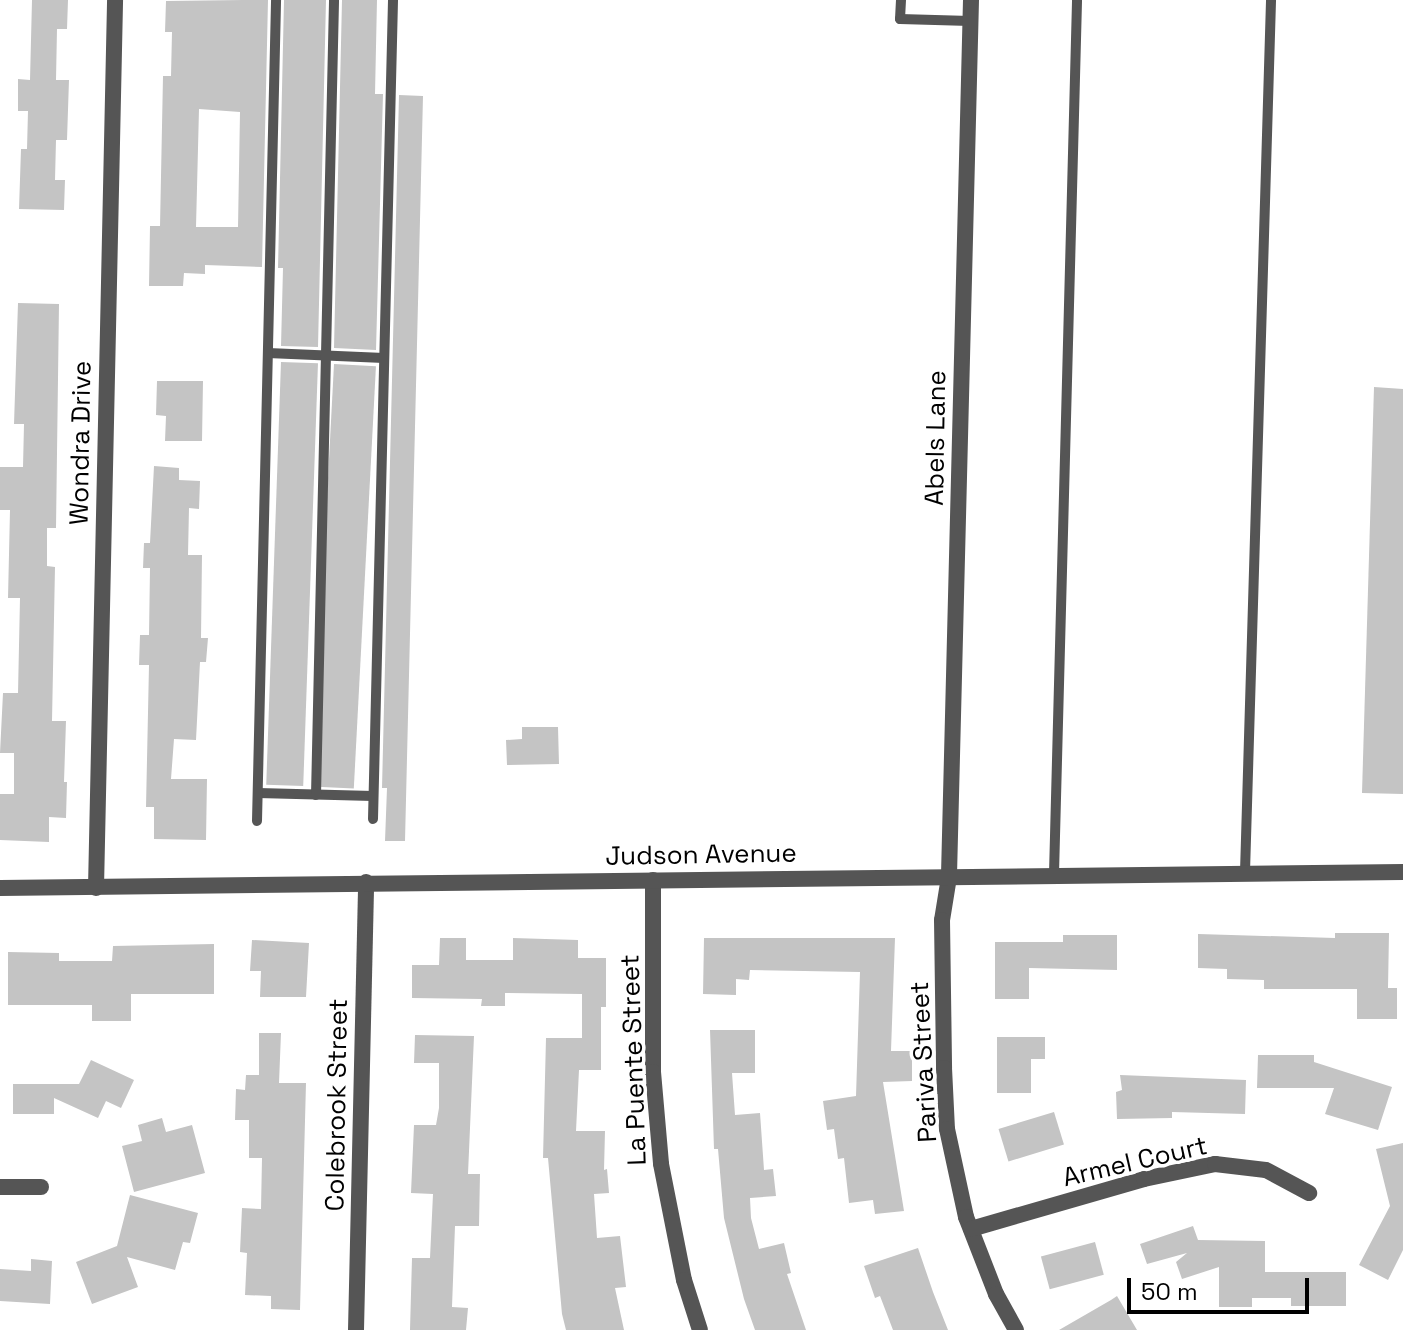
<!DOCTYPE html>
<style>
body{margin:0}
#map{position:relative;width:1403px;height:1330px;overflow:hidden;background:#fff;font-family:"Space Grotesk",sans-serif}
div>[style]{position:absolute}
[style*='--x']{left:calc(var(--x)*1px);top:calc(var(--y)*1px);width:calc(var(--w)*1px);rotate:calc(var(--a)*1deg)}
.building>*{inset:0;background:#c4c4c4;transform-origin:0 0}
.service>*{height:10px;margin:-5px;padding:0 5px;transform-origin:5px;border-radius:5px;background:#555}
.minor>*{height:16px;margin:-8px;padding:0 8px;transform-origin:8px;border-radius:8px;background:#555}
.tertiary>*{height:16px;margin:-8px;padding:0 8px;transform-origin:8px;border-radius:8px;background:#555}
span{translate:-50% -50%;white-space:nowrap;text-align:center;line-height:1.15;-webkit-text-stroke:7px #fff;paint-order:stroke}
.street-label{font-size:26px;color:#000}
.scale{position:absolute;left:1127px;top:1278px;width:182px;height:36px;box-sizing:border-box;border:4px solid #000;border-top:0;padding-left:10px;font-size:24px;line-height:28px;white-space:nowrap;color:#000;-webkit-text-stroke:6px #fff;paint-order:stroke}
</style>
<div id="map">
<div class="building">
<div style="clip-path:polygon(32px 0,68px 0,67px 29px,57px 29px,56px 80px,69px 80px,67px 140px,56px 140px,55px 180px,65px 180px,64px 210px,19px 209px,21px 149px,27px 149px,28px 111px,18px 111px,18px 79px,30px 80px)"></div>
<div style="clip-path:polygon(evenodd,243px 0,268px 0,262px 267px,205px 265px,205px 274px,184px 273px,183px 286px,149px 286px,150px 226px,160px 226px,163px 76px,171px 76px,172px 32px,165px 32px,166px 1px,243px 0,199px 109px,240px 112px,238px 227px,196px 227px,199px 109px)"></div>
<div style="clip-path:polygon(284px 0,326px 0,318px 347px,281px 346px,283px 268px,278px 268px)"></div>
<div style="clip-path:polygon(342px 0,377px 0,375px 94px,383px 94px,376px 350px,334px 348px)"></div>
<div style="clip-path:polygon(399px 95px,423px 96px,405px 841px,385px 841px,387px 788px,382px 788px)"></div>
<div style="clip-path:polygon(18px 303px,59px 304px,56px 528px,47px 528px,47px 566px,55px 567px,52px 721px,66px 721px,64px 782px,67px 782px,66px 818px,49px 817px,49px 842px,0 840px,0 794px,14px 794px,14px 753px,0 753px,3px 693px,18px 693px,20px 598px,8px 598px,10px 510px,0 510px,0 467px,23px 467px,24px 424px,14px 424px)"></div>
<div style="left:281px;top:362px;width:37px;height:423px;rotate:2deg"></div>
<div style="left:334px;top:364px;width:42px;height:423px;rotate:3deg"></div>
<div style="clip-path:polygon(157px 381px,203px 381px,202px 441px,165px 441px,166px 416px,156px 415px)"></div>
<div style="clip-path:polygon(1374px 387px,1403px 389px,1403px 794px,1362px 793px)"></div>
<div style="clip-path:polygon(154px 466px,179px 468px,179px 480px,200px 481px,199px 509px,189px 508px,188px 555px,202px 555px,201px 638px,208px 638px,206px 662px,200px 662px,196px 740px,174px 739px,171px 779px,207px 779px,206px 840px,154px 839px,154px 807px,146px 807px,149px 665px,139px 665px,140px 635px,149px 635px,150px 568px,143px 568px,144px 543px,150px 543px)"></div>
<div style="clip-path:polygon(522px 727px,558px 727px,559px 764px,507px 765px,506px 740px,522px 739px)"></div>
<div style="clip-path:polygon(1335px 933px,1389px 933px,1388px 988px,1397px 988px,1397px 1019px,1357px 1019px,1357px 989px,1264px 989px,1264px 980px,1227px 979px,1227px 969px,1198px 968px,1198px 934px,1335px 938px)"></div>
<div style="clip-path:polygon(1063px 935px,1117px 935px,1117px 970px,1029px 968px,1029px 999px,995px 999px,995px 942px,1063px 942px)"></div>
<div style="clip-path:polygon(440px 938px,466px 938px,466px 960px,513px 960px,513px 938px,578px 940px,578px 958px,606px 958px,606px 1007px,601px 1007px,601px 1070px,579px 1070px,576px 1131px,605px 1131px,604px 1170px,607px 1169px,609px 1193px,594px 1194px,597px 1238px,620px 1236px,626px 1287px,615px 1288px,624px 1330px,566px 1330px,562px 1314px,548px 1158px,543px 1158px,546px 1038px,582px 1038px,582px 994px,505px 993px,505px 1006px,481px 1006px,482px 999px,412px 998px,412px 965px,439px 965px)"></div>
<div style="clip-path:polygon(704px 938px,895px 938px,891px 1051px,912px 1051px,912px 1081px,883px 1082px,904px 1211px,875px 1214px,873px 1200px,849px 1203px,844px 1158px,838px 1159px,834px 1129px,827px 1130px,823px 1101px,856px 1096px,860px 972px,750px 970px,749px 980px,736px 979px,736px 995px,703px 994px)"></div>
<div style="clip-path:polygon(252px 940px,309px 943px,306px 997px,260px 997px,261px 971px,250px 971px)"></div>
<div style="clip-path:polygon(214px 944px,214px 994px,131px 994px,131px 1021px,92px 1021px,92px 1005px,8px 1005px,8px 952px,59px 953px,59px 961px,112px 961px,113px 946px)"></div>
<div style="clip-path:polygon(710px 1030px,755px 1030px,755px 1073px,732px 1073px,735px 1115px,760px 1113px,764px 1170px,773px 1169px,776px 1196px,750px 1198px,751px 1218px,759px 1249px,784px 1243px,791px 1273px,787px 1274px,806px 1330px,755px 1330px,744px 1299px,724px 1218px,718px 1149px,714px 1149px)"></div>
<div style="clip-path:polygon(259px 1033px,281px 1033px,279px 1083px,306px 1083px,300px 1310px,271px 1309px,271px 1296px,245px 1295px,247px 1253px,240px 1252px,242px 1208px,261px 1209px,262px 1158px,249px 1158px,249px 1120px,235px 1120px,236px 1089px,245px 1090px,246px 1075px,259px 1075px)"></div>
<div style="clip-path:polygon(415px 1035px,474px 1036px,468px 1174px,480px 1174px,479px 1226px,455px 1226px,452px 1307px,468px 1308px,466px 1330px,410px 1330px,412px 1258px,430px 1258px,433px 1194px,411px 1193px,414px 1125px,436px 1125px,439px 1108px,439px 1063px,414px 1063px)"></div>
<div style="clip-path:polygon(997px 1037px,1045px 1037px,1045px 1059px,1031px 1059px,1031px 1093px,997px 1093px)"></div>
<div style="clip-path:polygon(1258px 1055px,1314px 1055px,1314px 1062px,1392px 1087px,1378px 1130px,1325px 1114px,1334px 1088px,1257px 1088px)"></div>
<div style="clip-path:polygon(91px 1060px,134px 1080px,121px 1108px,106px 1101px,98px 1118px,54px 1098px,54px 1114px,13px 1114px,13px 1084px,79px 1084px)"></div>
<div style="clip-path:polygon(1120px 1075px,1246px 1080px,1245px 1114px,1172px 1112px,1172px 1118px,1117px 1119px,1116px 1092px,1122px 1090px)"></div>
<div style="left:1054px;top:1112px;width:34px;height:58px;rotate:73deg"></div>
<div style="clip-path:polygon(162px 1118px,166px 1132px,192px 1125px,205px 1173px,134px 1192px,122px 1146px,142px 1141px,138px 1125px)"></div>
<div style="clip-path:polygon(1403px 1143px,1403px 1250px,1388px 1280px,1359px 1265px,1390px 1206px,1376px 1149px)"></div>
<div style="clip-path:polygon(130px 1195px,198px 1213px,190px 1243px,183px 1242px,175px 1270px,127px 1257px,138px 1287px,92px 1304px,76px 1262px,117px 1246px)"></div>
<div style="clip-path:polygon(1193px 1226px,1198px 1240px,1265px 1241px,1265px 1272px,1346px 1272px,1346px 1306px,1291px 1306px,1291px 1298px,1252px 1298px,1252px 1307px,1219px 1307px,1219px 1267px,1182px 1279px,1176px 1262px,1187px 1253px,1147px 1264px,1140px 1244px)"></div>
<div style="left:1095px;top:1242px;width:34px;height:56px;rotate:75deg"></div>
<div style="clip-path:polygon(918px 1248px,933px 1292px,948px 1330px,893px 1330px,880px 1296px,875px 1298px,864px 1266px)"></div>
<div style="clip-path:polygon(31px 1259px,52px 1261px,50px 1304px,0 1301px,0 1269px,31px 1271px)"></div>
<div style="clip-path:polygon(1117px 1296px,1137px 1330px,1059px 1330px,1111px 1300px)"></div>
</div>
<div class="service">
<div style="--x:901;--y:0;--w:19;--a:93"></div>
<div style="--x:900;--y:19;--w:70;--a:1.6"></div>
<div style="--x:268;--y:353;--w:116;--a:2.5"></div>
<div style="--x:258;--y:793;--w:115;--a:1.5"></div>
<div style="--x:316;--y:795;--w:795;--a:-88.7"></div>
<div style="--x:373;--y:819;--w:819;--a:-88.6"></div>
<div style="--x:257;--y:821;--w:821;--a:-88.67"></div>
<div style="--x:1245;--y:872;--w:872;--a:-88.29"></div>
<div style="--x:1054;--y:874;--w:874;--a:-88.49"></div>
</div>
<div class="minor">
<div style="--x:971;--y:0;--w:877;--a:91.44"></div>
<div style="--x:949;--y:877;--w:44;--a:99.2"></div>
<div style="--x:942;--y:920;--w:148;--a:89.2"></div>
<div style="--x:944;--y:1068;--w:61;--a:87.2"></div>
<div style="--x:947;--y:1129;--w:90;--a:77.8"></div>
<div style="--x:966;--y:1217;--w:83;--a:68.7"></div>
<div style="--x:996;--y:1294;--w:41;--a:60.9"></div>
<div style="--x:653;--y:880;--w:192;--a:90"></div>
<div style="--x:653;--y:1072;--w:92;--a:85"></div>
<div style="--x:661;--y:1164;--w:118;--a:78.8"></div>
<div style="--x:684;--y:1280;--w:52;--a:72.3"></div>
<div style="--x:96;--y:888;--w:888;--a:-88.77"></div>
<div style="--x:0;--y:1187;--w:41;--a:0"></div>
<div style="--x:971;--y:1229;--w:180;--a:-16.1"></div>
<div style="--x:1144;--y:1179;--w:73;--a:-11.9"></div>
<div style="--x:1215;--y:1164;--w:51;--a:6.7"></div>
<div style="--x:1266;--y:1170;--w:49;--a:28.1"></div>
<div style="--x:356;--y:1330;--w:448;--a:-88.7"></div>
</div>
<div class="tertiary">
<div style="--x:0;--y:888;--w:1403;--a:-0.65"></div>
</div>
<div class="street-label">
<span style="left:936px;top:438px;rotate:-89deg">Abels Lane</span>
<span style="left:81px;top:443px;rotate:-89deg">Wondra Drive</span>
<span style="left:701px;top:855px;rotate:-1deg">Judson Avenue</span>
<span style="left:634px;top:1060px;rotate:-92deg">La Puente Street</span>
<span style="left:924px;top:1062px;rotate:-93deg">Pariva Street</span>
<span style="left:337px;top:1105px;rotate:-89deg">Colebrook Street</span>
<span style="left:1135px;top:1162px;rotate:-13deg">Armel Court</span>
</div>
<div class="scale">50 m</div>
</div>
